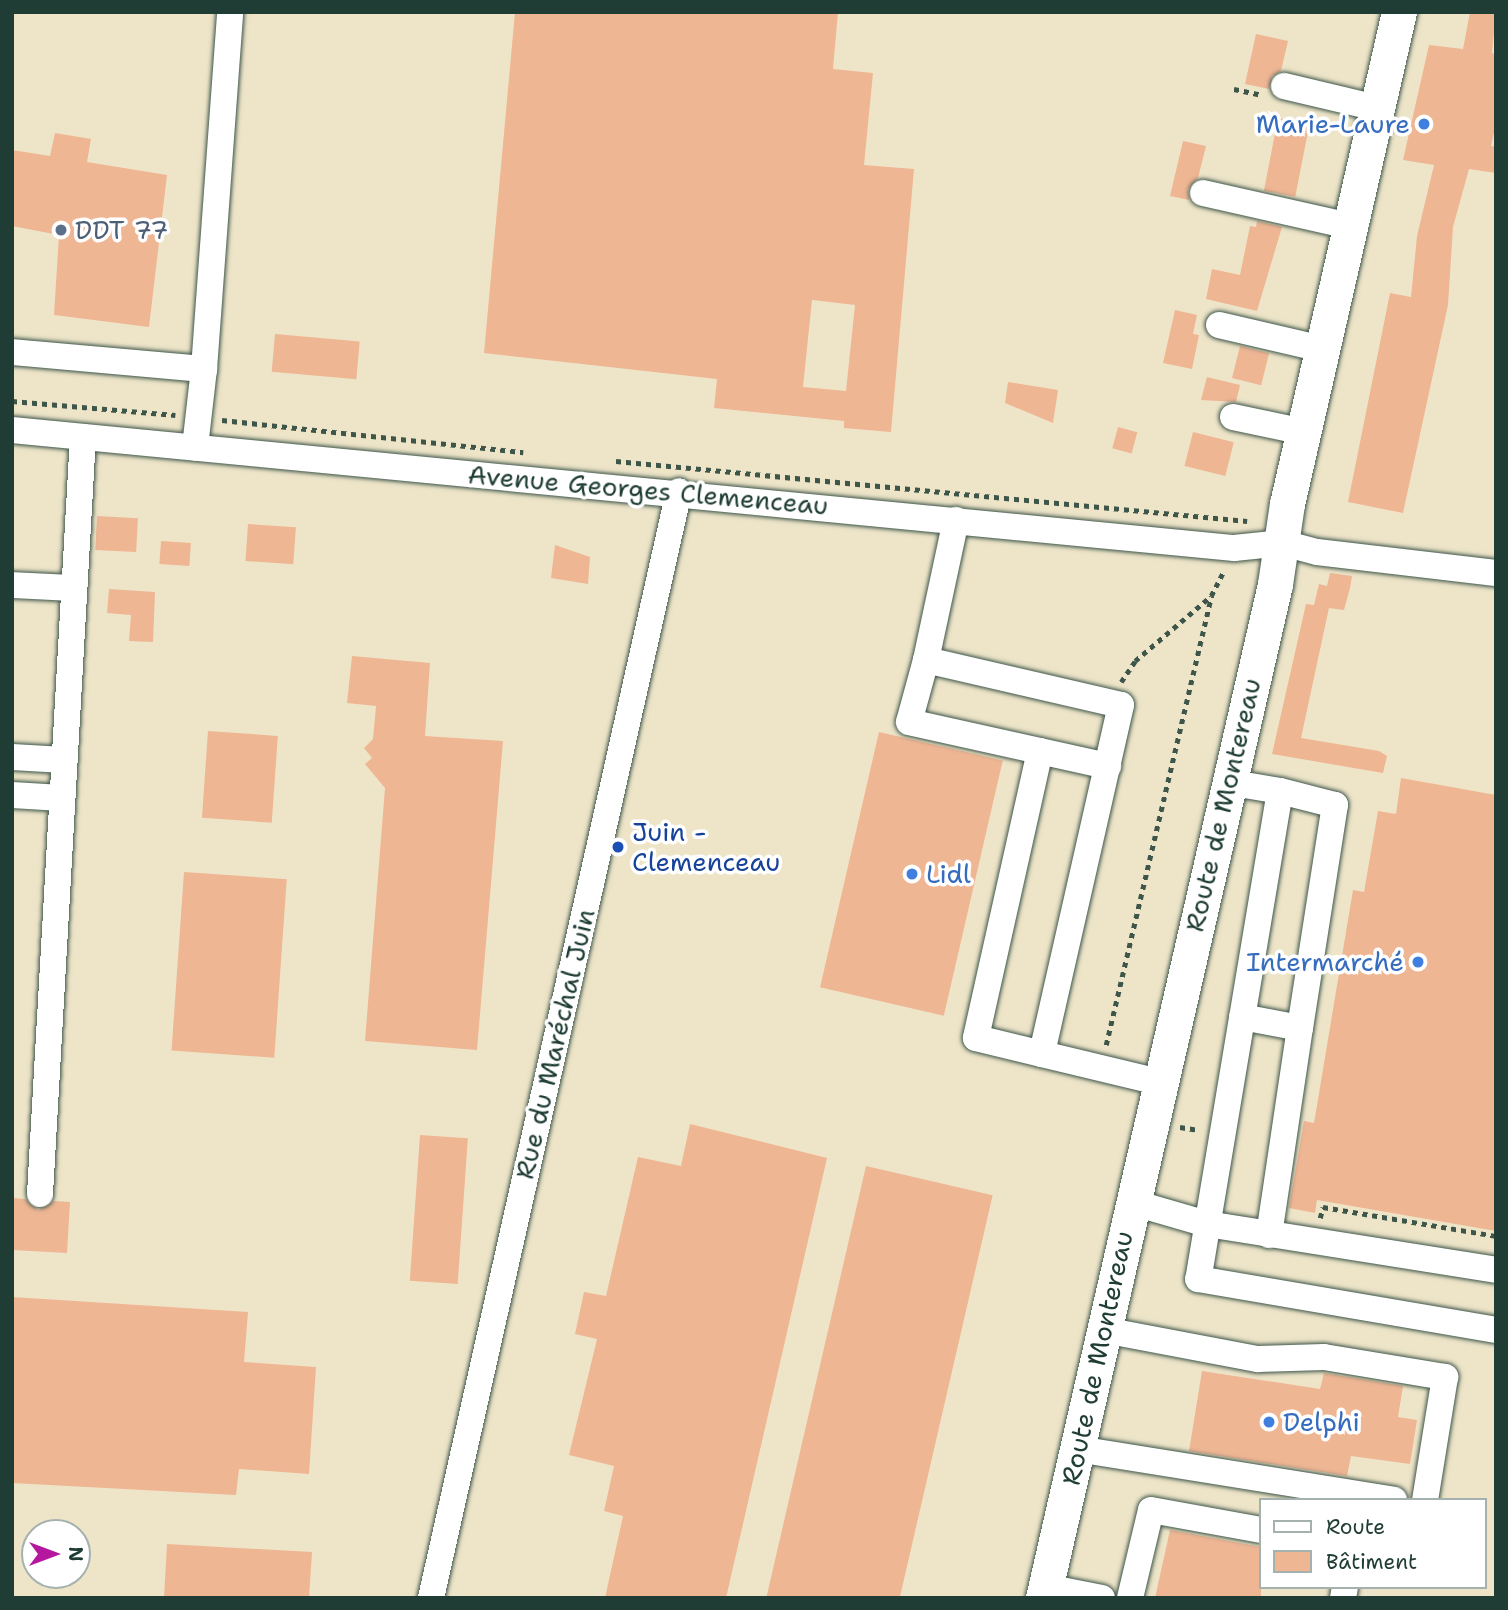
<!DOCTYPE html>
<meta charset="utf-8">
<style>
body{margin:0}
#map{position:relative;width:1508px;height:1610px;overflow:hidden;background:#eee5c9;font-family:"Shantell Sans",sans-serif}
div>[style]{position:absolute}
[style*='--x']{left:calc(var(--x)*1px);top:calc(var(--y)*1px);width:calc(var(--w)*1px);rotate:calc(var(--a)*1deg)}
.building>*{inset:0;background:#efb694;transform-origin:0 0}
.path>*{height:4.5px;margin-top:-2.25px;transform-origin:0;background:repeating-linear-gradient(90deg,#3e564a 0 5px,transparent 0 10px)}
.roads{filter:drop-shadow(0 0 2px #3e564a) drop-shadow(0 0 2px #3e564a)}
.minor>*{height:26px;margin:-13px;padding:0 13px;transform-origin:13px;border-radius:13px;background:#fff}
.major>*{height:35px;margin:-17.5px;padding:0 17.5px;transform-origin:17.5px;border-radius:17.5px;background:#fff}
.dots>*{width:19px;height:19px;translate:-50% -50%;box-sizing:border-box;border:4px solid #fff;border-radius:50%}
span{translate:-50% -50%;white-space:nowrap;text-align:center;line-height:1.15;-webkit-text-stroke:7px #fff;paint-order:stroke}
.shop-label{font-size:26px;color:#366cbe}
.right{translate:-100% -50%;text-align:right}
.left{translate:0 -50%;text-align:left}
.service-label{font-size:26px;color:#4e5e75}
.street-label{font-size:26px;color:#1f3d34}
.transit-label{font-size:26px;color:#164399}
.frame{position:absolute;inset:0;border:14px solid #1f3d34;pointer-events:none}
.legend{position:absolute;left:1259px;top:1498px;width:228px;height:91px;box-sizing:border-box;background:#fff;border:2px solid #a5b1ae;margin:0;padding:9px 12px;list-style:none;font-size:21px;color:#1f3d34}
.legend li{display:flex;align-items:center;gap:14px;height:35px}
.legend b{width:35px;border:2px solid #a5b1ae}
.north{position:absolute;left:21px;top:1519px;width:70px;height:70px;box-sizing:border-box;background:#fff;border:2px solid #a5b1ae;border-radius:50%;rotate:90deg;font-size:19px;font-weight:700;line-height:28px;text-align:center;color:#1f3d34}
.north::after{content:'';display:block;margin:auto;width:24px;height:32px;background:#b5179e;clip-path:polygon(50% 0,100% 100%,50% 72%,0 100%)}
</style>
<div id="map">
<div class="building">
<div style="clip-path:polygon(evenodd,515px 12px,838px 12px,833px 69px,873px 73px,864px 165px,914px 169px,891px 432px,844px 428px,844px 421px,714px 408px,717px 379px,484px 353px,515px 12px,812px 300px,855px 305px,846px 391px,803px 387px,812px 300px)"></div>
<div style="clip-path:polygon(1470px 12px,1496px 12px,1492px 53px,1496px 54px,1496px 124px,1491px 146px,1496px 147px,1496px 173px,1469px 169px,1453px 227px,1448px 305px,1403px 513px,1348px 502px,1390px 293px,1411px 297px,1417px 236px,1434px 165px,1403px 160px,1429px 45px,1463px 49px)"></div>
<div style="clip-path:polygon(1256px 34px,1288px 41px,1281px 71px,1272px 76px,1269px 89px,1245px 84px)"></div>
<div style="left:1278px;top:118px;width:32px;height:74px;rotate:11deg"></div>
<div style="clip-path:polygon(55px 133px,91px 139px,87px 162px,167px 175px,149px 327px,54px 315px,59px 235px,12px 226px,12px 150px,50px 156px)"></div>
<div style="clip-path:polygon(1183px 141px,1206px 146px,1198px 178px,1188px 189px,1189px 200px,1170px 196px)"></div>
<div style="clip-path:polygon(1257px 221px,1282px 227px,1257px 311px,1206px 299px,1212px 269px,1240px 275px,1250px 226px,1256px 227px)"></div>
<div style="clip-path:polygon(1175px 310px,1197px 315px,1193px 334px,1199px 335px,1192px 369px,1163px 363px)"></div>
<div style="left:275px;top:334px;width:85px;height:38px;rotate:5deg"></div>
<div style="left:1240px;top:346px;width:30px;height:33px;rotate:14deg"></div>
<div style="clip-path:polygon(1207px 377px,1240px 385px,1236px 402px,1201px 400px)"></div>
<div style="clip-path:polygon(1008px 382px,1058px 390px,1053px 423px,1005px 403px)"></div>
<div style="left:1118px;top:427px;width:20px;height:22px;rotate:15deg"></div>
<div style="left:1193px;top:432px;width:42px;height:35px;rotate:14deg"></div>
<div style="left:97px;top:516px;width:41px;height:34px;rotate:3deg"></div>
<div style="left:248px;top:524px;width:48px;height:37px;rotate:4deg"></div>
<div style="left:161px;top:541px;width:30px;height:23px;rotate:4deg"></div>
<div style="clip-path:polygon(555px 545px,590px 557px,588px 584px,551px 578px)"></div>
<div style="clip-path:polygon(1330px 573px,1352px 576px,1350px 588px,1344px 610px,1329px 608px,1301px 738px,1379px 751px,1387px 756px,1383px 773px,1272px 754px,1306px 604px,1314px 605px,1319px 584px,1327px 586px)"></div>
<div style="clip-path:polygon(109px 589px,155px 592px,153px 642px,129px 641px,131px 615px,107px 613px)"></div>
<div style="clip-path:polygon(352px 656px,430px 663px,425px 736px,503px 741px,477px 1050px,365px 1041px,385px 788px,365px 764px,372px 758px,364px 748px,373px 739px,376px 706px,347px 703px)"></div>
<div style="left:208px;top:731px;width:70px;height:87px;rotate:4deg"></div>
<div style="left:879px;top:732px;width:127px;height:262px;rotate:13deg"></div>
<div style="clip-path:polygon(1401px 778px,1496px 795px,1496px 1231px,1317px 1200px,1315px 1213px,1289px 1208px,1304px 1121px,1314px 1123px,1353px 890px,1364px 892px,1378px 811px,1396px 814px)"></div>
<div style="left:184px;top:872px;width:103px;height:179px;rotate:4deg"></div>
<div style="clip-path:polygon(690px 1124px,827px 1158px,726px 1598px,605px 1598px,623px 1516px,604px 1511px,614px 1466px,569px 1455px,597px 1339px,575px 1334px,584px 1292px,606px 1296px,638px 1157px,681px 1166px)"></div>
<div style="left:420px;top:1135px;width:48px;height:146px;rotate:4deg"></div>
<div style="left:866px;top:1166px;width:130px;height:443px;rotate:13deg"></div>
<div style="clip-path:polygon(12px 1198px,25px 1199px,38px 1210px,54px 1201px,70px 1202px,67px 1253px,12px 1250px)"></div>
<div style="clip-path:polygon(12px 1297px,248px 1312px,244px 1362px,316px 1367px,309px 1474px,239px 1469px,236px 1495px,12px 1483px)"></div>
<div style="clip-path:polygon(1202px 1371px,1320px 1389px,1324px 1373px,1403px 1386px,1398px 1417px,1417px 1420px,1410px 1464px,1351px 1456px,1347px 1476px,1189px 1451px)"></div>
<div style="clip-path:polygon(1170px 1530px,1261px 1547px,1261px 1598px,1155px 1598px)"></div>
<div style="clip-path:polygon(167px 1544px,312px 1552px,309px 1598px,164px 1598px)"></div>
</div>
<div class="path">
<div style="--x:1234;--y:89;--w:29;--a:12"></div>
<div style="--x:12;--y:401;--w:164;--a:4.9"></div>
<div style="--x:222;--y:420;--w:303;--a:6.1"></div>
<div style="--x:616;--y:461;--w:634;--a:5.43"></div>
<div style="--x:1121;--y:682;--w:25;--a:-56"></div>
<div style="--x:1135;--y:661;--w:99;--a:-40.5"></div>
<div style="--x:1106;--y:1045;--w:461;--a:-76.8"></div>
<div style="--x:1211;--y:596;--w:27;--a:-63"></div>
<div style="--x:1180;--y:1127;--w:19;--a:9"></div>
<div style="--x:1320;--y:1218;--w:11;--a:-75"></div>
<div style="--x:1323;--y:1207;--w:175;--a:9.5"></div>
</div>
<div class="roads">
<div class="minor">
<div style="--x:1284;--y:86;--w:96;--a:13.3"></div>
<div style="--x:1203;--y:193;--w:151;--a:12.7"></div>
<div style="--x:1219;--y:325;--w:106;--a:13.1"></div>
<div style="--x:12;--y:352;--w:193;--a:5.1"></div>
<div style="--x:204;--y:369;--w:79;--a:96.6"></div>
<div style="--x:204;--y:369;--w:358;--a:-85.8"></div>
<div style="--x:1233;--y:417;--w:73;--a:11.9"></div>
<div style="--x:12;--y:430;--w:1228;--a:5.52"></div>
<div style="--x:1234;--y:548;--w:49;--a:-5.8"></div>
<div style="--x:1283;--y:543;--w:35;--a:15"></div>
<div style="--x:1317;--y:552;--w:180;--a:6.7"></div>
<div style="--x:956;--y:520;--w:143;--a:102.1"></div>
<div style="--x:926;--y:660;--w:200;--a:13"></div>
<div style="--x:1121;--y:705;--w:358;--a:102.8"></div>
<div style="--x:1042;--y:1054;--w:120;--a:13.5"></div>
<div style="--x:12;--y:585;--w:62;--a:2.8"></div>
<div style="--x:926;--y:660;--w:64;--a:105.3"></div>
<div style="--x:909;--y:722;--w:204;--a:12.5"></div>
<div style="--x:1040;--y:751;--w:294;--a:102.6"></div>
<div style="--x:976;--y:1038;--w:68;--a:13.6"></div>
<div style="--x:12;--y:757;--w:52;--a:3.3"></div>
<div style="--x:1227;--y:782;--w:54;--a:9.6"></div>
<div style="--x:1280;--y:791;--w:495;--a:99.5"></div>
<div style="--x:1198;--y:1279;--w:302;--a:9.7"></div>
<div style="--x:12;--y:795;--w:50;--a:3.4"></div>
<div style="--x:1242;--y:1017;--w:59;--a:10.7"></div>
<div style="--x:1300;--y:1028;--w:226;--a:-81.1"></div>
<div style="--x:1335;--y:805;--w:57;--a:-165.7"></div>
<div style="--x:40;--y:1194;--w:758;--a:-86.75"></div>
<div style="--x:1131;--y:1202;--w:79;--a:16.1"></div>
<div style="--x:1207;--y:1224;--w:293;--a:9"></div>
<div style="--x:1269;--y:1235;--w:209;--a:-81.5"></div>
<div style="--x:1104;--y:1330;--w:157;--a:10.7"></div>
<div style="--x:1258;--y:1359;--w:66;--a:-1.7"></div>
<div style="--x:1324;--y:1357;--w:123;--a:9.4"></div>
<div style="--x:1445;--y:1377;--w:125;--a:99.2"></div>
<div style="--x:1077;--y:1449;--w:321;--a:9.1"></div>
<div style="--x:1046;--y:1587;--w:57;--a:11.1"></div>
<div style="--x:431;--y:1598;--w:1134;--a:-77.37"></div>
<div style="--x:1130;--y:1598;--w:90;--a:-76.6"></div>
<div style="--x:1151;--y:1510;--w:112;--a:10.3"></div>
<div style="--x:1343;--y:1598;--w:11;--a:-80"></div>
</div>
<div class="major">
<div style="--x:1043;--y:1598;--w:1040;--a:-77.11"></div>
<div style="--x:1275;--y:584;--w:81;--a:-81.5"></div>
<div style="--x:1287;--y:504;--w:505;--a:-77.18"></div>
</div>
</div>
<div class="dots">
<div style="left:1424px;top:124px;background:#3f7fe0"></div>
<div style="left:61px;top:230px;background:#5c6f8a"></div>
<div style="left:618px;top:847px;background:#1a4fb4"></div>
<div style="left:912px;top:874px;background:#3f7fe0"></div>
<div style="left:1418px;top:962px;background:#3f7fe0"></div>
<div style="left:1269px;top:1422px;background:#3f7fe0"></div>
</div>
<div class="shop-label">
<span class="right" style="left:1410px;top:124px">Marie-Laure</span>
<span class="left" style="left:926px;top:874px">Lidl</span>
<span class="right" style="left:1404px;top:962px">Intermarché</span>
<span class="left" style="left:1283px;top:1422px">Delphi</span>
</div>
<div class="service-label">
<span class="left" style="left:75px;top:230px">DDT 77</span>
</div>
<div class="street-label">
<span style="left:648px;top:490px;rotate:5deg">Avenue Georges Clemenceau</span>
<span style="left:1223px;top:805px;rotate:-77deg">Route de Montereau</span>
<span style="left:555px;top:1044px;rotate:-77deg">Rue du Maréchal Juin</span>
<span style="left:1097px;top:1358px;rotate:-78deg">Route de Montereau</span>
</div>
<div class="transit-label">
<span class="left" style="left:632px;top:847px">Juin -<br>Clemenceau</span>
</div>
<div class="frame"></div>
<ul class="legend">
<li><b style="height:9px;background:#fff"></b>Route</li>
<li><b style="height:19px;background:#efb694"></b>Bâtiment</li>
</ul>
<div class="north">N</div>
</div>
